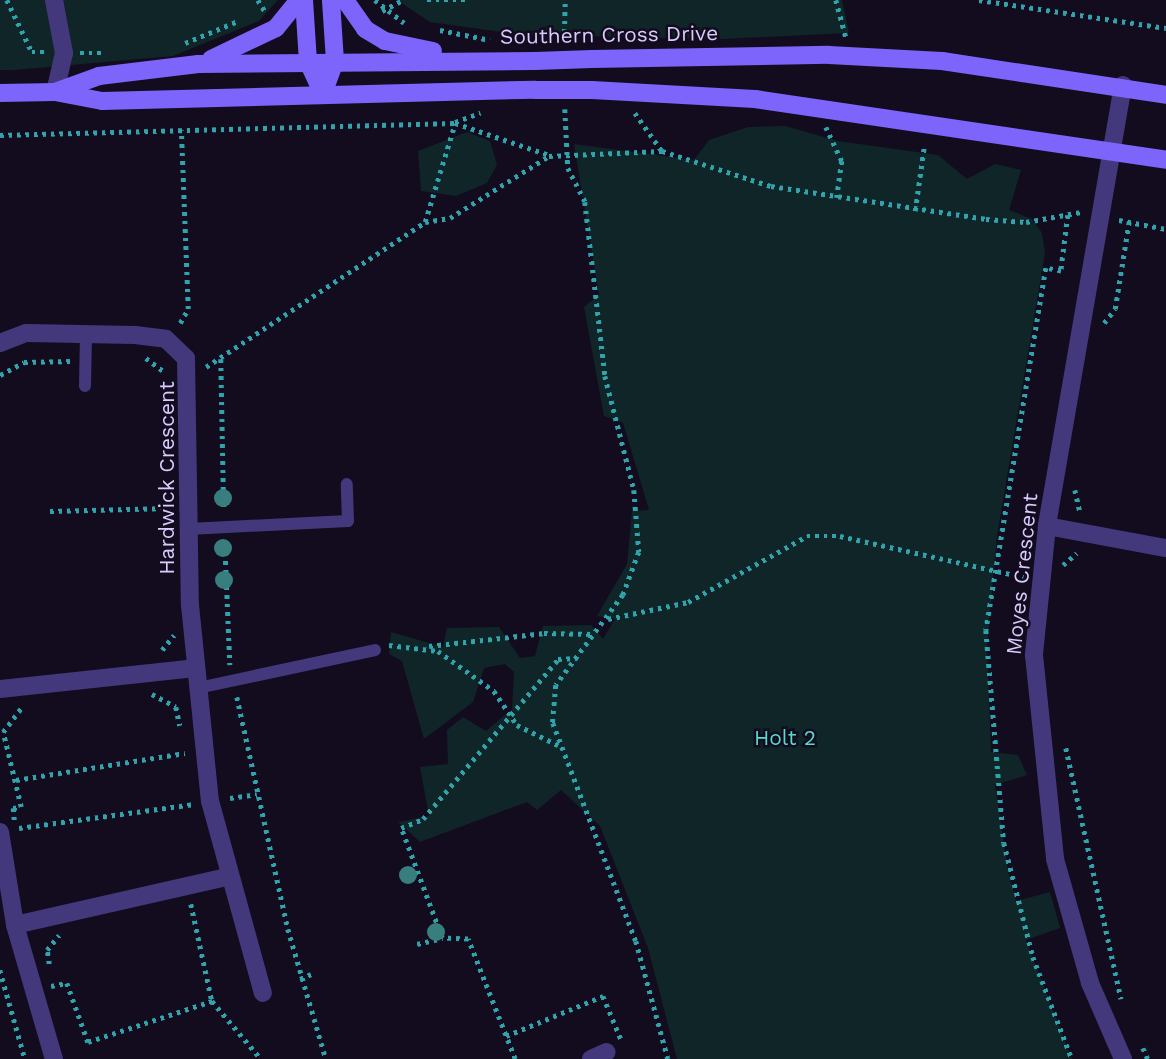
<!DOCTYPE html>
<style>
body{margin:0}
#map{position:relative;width:1166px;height:1059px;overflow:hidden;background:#120c1e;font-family:"Work Sans",sans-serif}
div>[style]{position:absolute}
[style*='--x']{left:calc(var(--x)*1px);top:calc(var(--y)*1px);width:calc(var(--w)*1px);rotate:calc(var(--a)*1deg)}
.green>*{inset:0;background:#102528}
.path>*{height:4.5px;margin-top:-2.25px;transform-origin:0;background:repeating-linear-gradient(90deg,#30a3ac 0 3.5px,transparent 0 8.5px)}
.service>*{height:12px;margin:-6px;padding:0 6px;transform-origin:6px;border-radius:6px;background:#44387c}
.minor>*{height:18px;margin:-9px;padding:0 9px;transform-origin:9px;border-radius:9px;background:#44387c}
.secondary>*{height:18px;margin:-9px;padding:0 9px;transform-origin:9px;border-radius:9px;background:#7d64fb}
.secondary-bridge>*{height:18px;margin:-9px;padding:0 9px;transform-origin:9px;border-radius:9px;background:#7d64fb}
.trees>*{width:18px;height:18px;margin:-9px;border-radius:50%;background:#397e7e}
span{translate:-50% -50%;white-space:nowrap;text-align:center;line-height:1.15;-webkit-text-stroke:5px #120c1e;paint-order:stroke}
.street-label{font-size:21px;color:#d8cbfe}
.park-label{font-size:21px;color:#59dbcc}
</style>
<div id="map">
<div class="green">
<div style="clip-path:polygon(0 0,278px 0,259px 21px,173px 56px,14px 70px,0 70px)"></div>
<div style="clip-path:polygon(397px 0,842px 0,849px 33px,723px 39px,522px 35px,430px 22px)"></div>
<div style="clip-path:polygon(785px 126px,838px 141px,938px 155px,967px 179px,995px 164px,1021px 170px,1009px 210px,1032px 219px,1042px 233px,1045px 253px,997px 536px,987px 648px,991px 752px,1018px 755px,1027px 775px,995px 785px,1008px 871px,1016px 901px,1050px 892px,1060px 928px,1026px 940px,1072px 1059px,677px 1059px,648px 948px,600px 826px,561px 790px,537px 810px,527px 802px,420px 842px,398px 822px,429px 816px,420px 767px,448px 764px,447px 730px,463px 717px,486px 731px,512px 709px,514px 672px,505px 664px,484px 668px,473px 702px,424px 739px,402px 661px,389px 654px,391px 632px,443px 647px,447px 628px,499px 627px,520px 658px,535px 656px,543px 626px,591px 625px,603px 639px,615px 619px,597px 616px,627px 564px,632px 511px,649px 510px,623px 423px,604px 416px,584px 307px,599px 295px,574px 144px,694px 160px,709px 140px,748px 127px)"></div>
<div style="clip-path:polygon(467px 132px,490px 141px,497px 165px,487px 183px,456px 196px,421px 191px,418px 151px)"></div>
</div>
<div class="path">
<div style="--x:7;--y:0;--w:58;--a:64.3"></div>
<div style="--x:32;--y:52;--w:12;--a:0"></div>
<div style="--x:258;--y:0;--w:15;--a:58"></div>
<div style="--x:375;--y:0;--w:37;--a:38"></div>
<div style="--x:427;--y:0;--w:38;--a:0"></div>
<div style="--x:836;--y:0;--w:39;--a:75"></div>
<div style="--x:979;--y:0;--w:189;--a:8.5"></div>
<div style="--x:382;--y:11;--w:24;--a:-28"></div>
<div style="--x:440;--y:30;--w:51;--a:11.3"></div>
<div style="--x:564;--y:41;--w:41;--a:-88.6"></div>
<div style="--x:185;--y:43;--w:57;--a:-22.5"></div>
<div style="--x:80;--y:53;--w:23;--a:0"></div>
<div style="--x:565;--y:109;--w:59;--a:87.1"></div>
<div style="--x:568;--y:168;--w:38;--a:63"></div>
<div style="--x:585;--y:202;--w:175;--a:83.4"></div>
<div style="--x:605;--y:376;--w:118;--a:75.7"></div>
<div style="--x:634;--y:490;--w:62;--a:85.4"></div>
<div style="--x:639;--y:552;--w:46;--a:110.4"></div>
<div style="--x:623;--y:595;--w:112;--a:126.7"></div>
<div style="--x:556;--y:685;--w:38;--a:95"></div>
<div style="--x:553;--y:723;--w:233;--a:69.2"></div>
<div style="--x:636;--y:941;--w:122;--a:74.8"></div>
<div style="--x:635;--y:113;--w:47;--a:54.6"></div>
<div style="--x:455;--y:122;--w:27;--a:-20"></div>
<div style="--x:826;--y:127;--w:38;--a:65"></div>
<div style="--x:842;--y:161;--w:37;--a:98"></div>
<div style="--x:0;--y:135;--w:455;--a:-1.5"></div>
<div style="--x:455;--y:123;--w:99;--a:18.8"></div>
<div style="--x:915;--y:211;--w:65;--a:-82"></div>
<div style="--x:1068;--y:215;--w:56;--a:97.1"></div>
<div style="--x:1061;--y:271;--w:15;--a:-169"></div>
<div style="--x:1046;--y:268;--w:367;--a:99.4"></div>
<div style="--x:986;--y:630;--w:214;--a:85.2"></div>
<div style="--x:1004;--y:843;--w:118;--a:75.7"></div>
<div style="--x:1033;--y:957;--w:109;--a:69.1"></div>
<div style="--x:1119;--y:220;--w:48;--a:10.8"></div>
<div style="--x:425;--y:222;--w:103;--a:-73.1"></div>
<div style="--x:180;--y:323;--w:16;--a:-60"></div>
<div style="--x:188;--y:309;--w:179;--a:-92.2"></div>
<div style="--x:1104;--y:323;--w:18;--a:-52"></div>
<div style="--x:1115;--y:309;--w:88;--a:-80.9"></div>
<div style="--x:146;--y:358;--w:25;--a:37"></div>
<div style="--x:221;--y:359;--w:152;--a:88.9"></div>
<div style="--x:206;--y:367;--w:263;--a:-33.5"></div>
<div style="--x:425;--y:222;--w:25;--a:-9"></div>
<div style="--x:450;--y:218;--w:117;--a:-32.1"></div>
<div style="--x:549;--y:156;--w:113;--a:-2.5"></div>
<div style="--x:662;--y:151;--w:114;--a:17.8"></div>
<div style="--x:771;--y:186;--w:218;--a:8.7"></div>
<div style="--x:986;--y:219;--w:40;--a:4.3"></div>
<div style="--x:1026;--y:222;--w:56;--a:-10.3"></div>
<div style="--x:0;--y:375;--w:27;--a:-28"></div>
<div style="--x:24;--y:362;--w:48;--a:-1.2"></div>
<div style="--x:1075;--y:490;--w:22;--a:77"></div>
<div style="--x:50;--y:511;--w:121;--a:-1.4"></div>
<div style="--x:225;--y:544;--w:121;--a:87.6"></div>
<div style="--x:1063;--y:565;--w:18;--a:-41"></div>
<div style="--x:608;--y:619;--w:82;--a:-12"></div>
<div style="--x:688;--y:602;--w:136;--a:-29"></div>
<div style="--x:807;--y:536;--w:33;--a:0"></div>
<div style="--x:840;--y:536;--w:188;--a:12.6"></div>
<div style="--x:389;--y:645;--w:49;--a:7"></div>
<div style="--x:438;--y:651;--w:69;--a:35.5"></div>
<div style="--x:494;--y:691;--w:41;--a:55.9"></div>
<div style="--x:517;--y:725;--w:46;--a:26"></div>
<div style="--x:429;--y:646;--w:116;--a:-6.4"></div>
<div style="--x:544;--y:633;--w:50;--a:1.1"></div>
<div style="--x:162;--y:650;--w:19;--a:-51"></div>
<div style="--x:152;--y:694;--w:27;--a:28"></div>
<div style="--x:176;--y:707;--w:19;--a:78"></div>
<div style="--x:237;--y:697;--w:238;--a:77.6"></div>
<div style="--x:288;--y:929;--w:135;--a:73.7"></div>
<div style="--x:1066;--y:748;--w:257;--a:77.6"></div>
<div style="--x:16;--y:780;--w:171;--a:-9.1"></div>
<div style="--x:230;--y:798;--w:27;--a:-8"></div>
<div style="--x:14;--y:820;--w:12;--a:-95"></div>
<div style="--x:13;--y:808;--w:8;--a:-7"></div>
<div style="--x:21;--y:807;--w:77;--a:-103.5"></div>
<div style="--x:3;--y:732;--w:31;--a:-53"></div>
<div style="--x:19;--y:828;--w:177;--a:-7.8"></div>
<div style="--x:191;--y:904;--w:99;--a:77.8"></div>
<div style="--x:417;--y:944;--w:26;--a:-13"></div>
<div style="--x:49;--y:964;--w:14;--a:-98"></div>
<div style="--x:47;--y:950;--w:19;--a:-51"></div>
<div style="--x:0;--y:970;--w:92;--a:74.3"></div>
<div style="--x:300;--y:979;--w:12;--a:-24"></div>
<div style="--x:51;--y:986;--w:16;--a:-11"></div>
<div style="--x:67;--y:983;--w:63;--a:70.4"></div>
<div style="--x:88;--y:1042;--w:131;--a:-18.3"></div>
<div style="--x:212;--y:1001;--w:76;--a:49.8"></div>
<div style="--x:506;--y:1036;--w:105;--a:-22.4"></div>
<div style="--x:603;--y:996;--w:47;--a:67.3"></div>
<div style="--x:1143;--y:1048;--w:12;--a:66"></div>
<div style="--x:515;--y:1059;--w:129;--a:-111.4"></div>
<div style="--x:468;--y:939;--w:26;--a:-178"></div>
<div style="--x:442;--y:938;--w:117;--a:-110.4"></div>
<div style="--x:401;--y:828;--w:24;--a:-22"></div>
<div style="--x:423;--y:819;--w:209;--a:-49.8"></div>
<div style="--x:558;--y:659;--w:19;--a:-3"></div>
</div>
<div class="service">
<div style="--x:85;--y:386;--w:52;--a:-88.9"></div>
<div style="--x:189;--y:529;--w:159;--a:-2.9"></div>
<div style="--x:348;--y:521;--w:37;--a:-92"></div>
<div style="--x:198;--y:688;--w:181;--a:-12.1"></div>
</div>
<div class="minor">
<div style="--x:54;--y:0;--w:54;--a:79.3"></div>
<div style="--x:64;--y:53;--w:40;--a:103"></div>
<div style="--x:1123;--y:85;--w:448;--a:99.8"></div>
<div style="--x:1047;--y:526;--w:130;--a:95.8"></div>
<div style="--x:1034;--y:655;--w:205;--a:84.1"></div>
<div style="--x:1055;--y:859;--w:129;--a:74.2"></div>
<div style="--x:1090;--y:983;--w:83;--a:66.5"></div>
<div style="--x:0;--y:343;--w:28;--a:-21"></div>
<div style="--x:26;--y:333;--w:109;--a:1.1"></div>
<div style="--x:135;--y:335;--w:31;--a:7"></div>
<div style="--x:166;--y:339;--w:28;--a:44"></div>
<div style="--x:186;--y:358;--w:247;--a:89.1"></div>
<div style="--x:190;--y:605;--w:197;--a:84.2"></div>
<div style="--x:210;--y:801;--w:199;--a:74.6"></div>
<div style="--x:1047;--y:526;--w:121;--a:10.5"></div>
<div style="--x:0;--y:689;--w:196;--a:-6.1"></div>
<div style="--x:0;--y:832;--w:94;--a:80.8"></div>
<div style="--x:15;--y:925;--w:140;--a:73.8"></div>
<div style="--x:15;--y:925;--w:217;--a:-12.8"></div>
<div style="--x:591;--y:1059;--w:17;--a:-24"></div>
</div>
<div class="secondary">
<div style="--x:304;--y:0;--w:62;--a:86.3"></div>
<div style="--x:308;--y:62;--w:35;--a:65"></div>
<div style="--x:345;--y:0;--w:35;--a:55"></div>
<div style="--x:365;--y:29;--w:23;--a:31"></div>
<div style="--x:385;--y:41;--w:49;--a:11.8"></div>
<div style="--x:211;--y:59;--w:72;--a:-25.5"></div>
<div style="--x:276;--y:28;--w:36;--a:-51"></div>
<div style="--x:592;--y:59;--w:237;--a:-1"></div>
<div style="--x:829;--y:55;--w:113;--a:3"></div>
<div style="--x:942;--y:61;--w:227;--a:8.6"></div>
<div style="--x:592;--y:90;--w:163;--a:3.2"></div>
<div style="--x:755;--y:99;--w:416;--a:8.4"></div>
<div style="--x:55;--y:92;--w:47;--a:-20"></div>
<div style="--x:99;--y:76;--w:100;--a:-6.9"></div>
<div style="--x:198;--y:64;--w:337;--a:-0.5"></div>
<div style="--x:0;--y:93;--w:55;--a:-1"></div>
<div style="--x:55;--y:92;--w:48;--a:10.8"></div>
<div style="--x:102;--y:101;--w:433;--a:-1.5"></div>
<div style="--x:323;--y:94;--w:35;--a:-70"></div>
<div style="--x:335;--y:61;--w:61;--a:-93.8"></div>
</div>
<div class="secondary-bridge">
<div style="--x:535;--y:61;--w:57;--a:-2"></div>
<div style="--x:535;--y:90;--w:57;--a:0"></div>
</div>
<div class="trees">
<div style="left:223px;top:498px"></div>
<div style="left:223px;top:548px"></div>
<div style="left:224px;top:580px"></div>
<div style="left:408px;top:875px"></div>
<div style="left:436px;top:932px"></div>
</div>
<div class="street-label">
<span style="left:609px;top:35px;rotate:-1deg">Southern Cross Drive</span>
<span style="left:167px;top:478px;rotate:-90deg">Hardwick Crescent</span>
<span style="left:1022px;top:574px;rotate:-84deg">Moyes Crescent</span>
</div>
<div class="park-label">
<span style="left:785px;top:738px">Holt 2</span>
</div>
</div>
